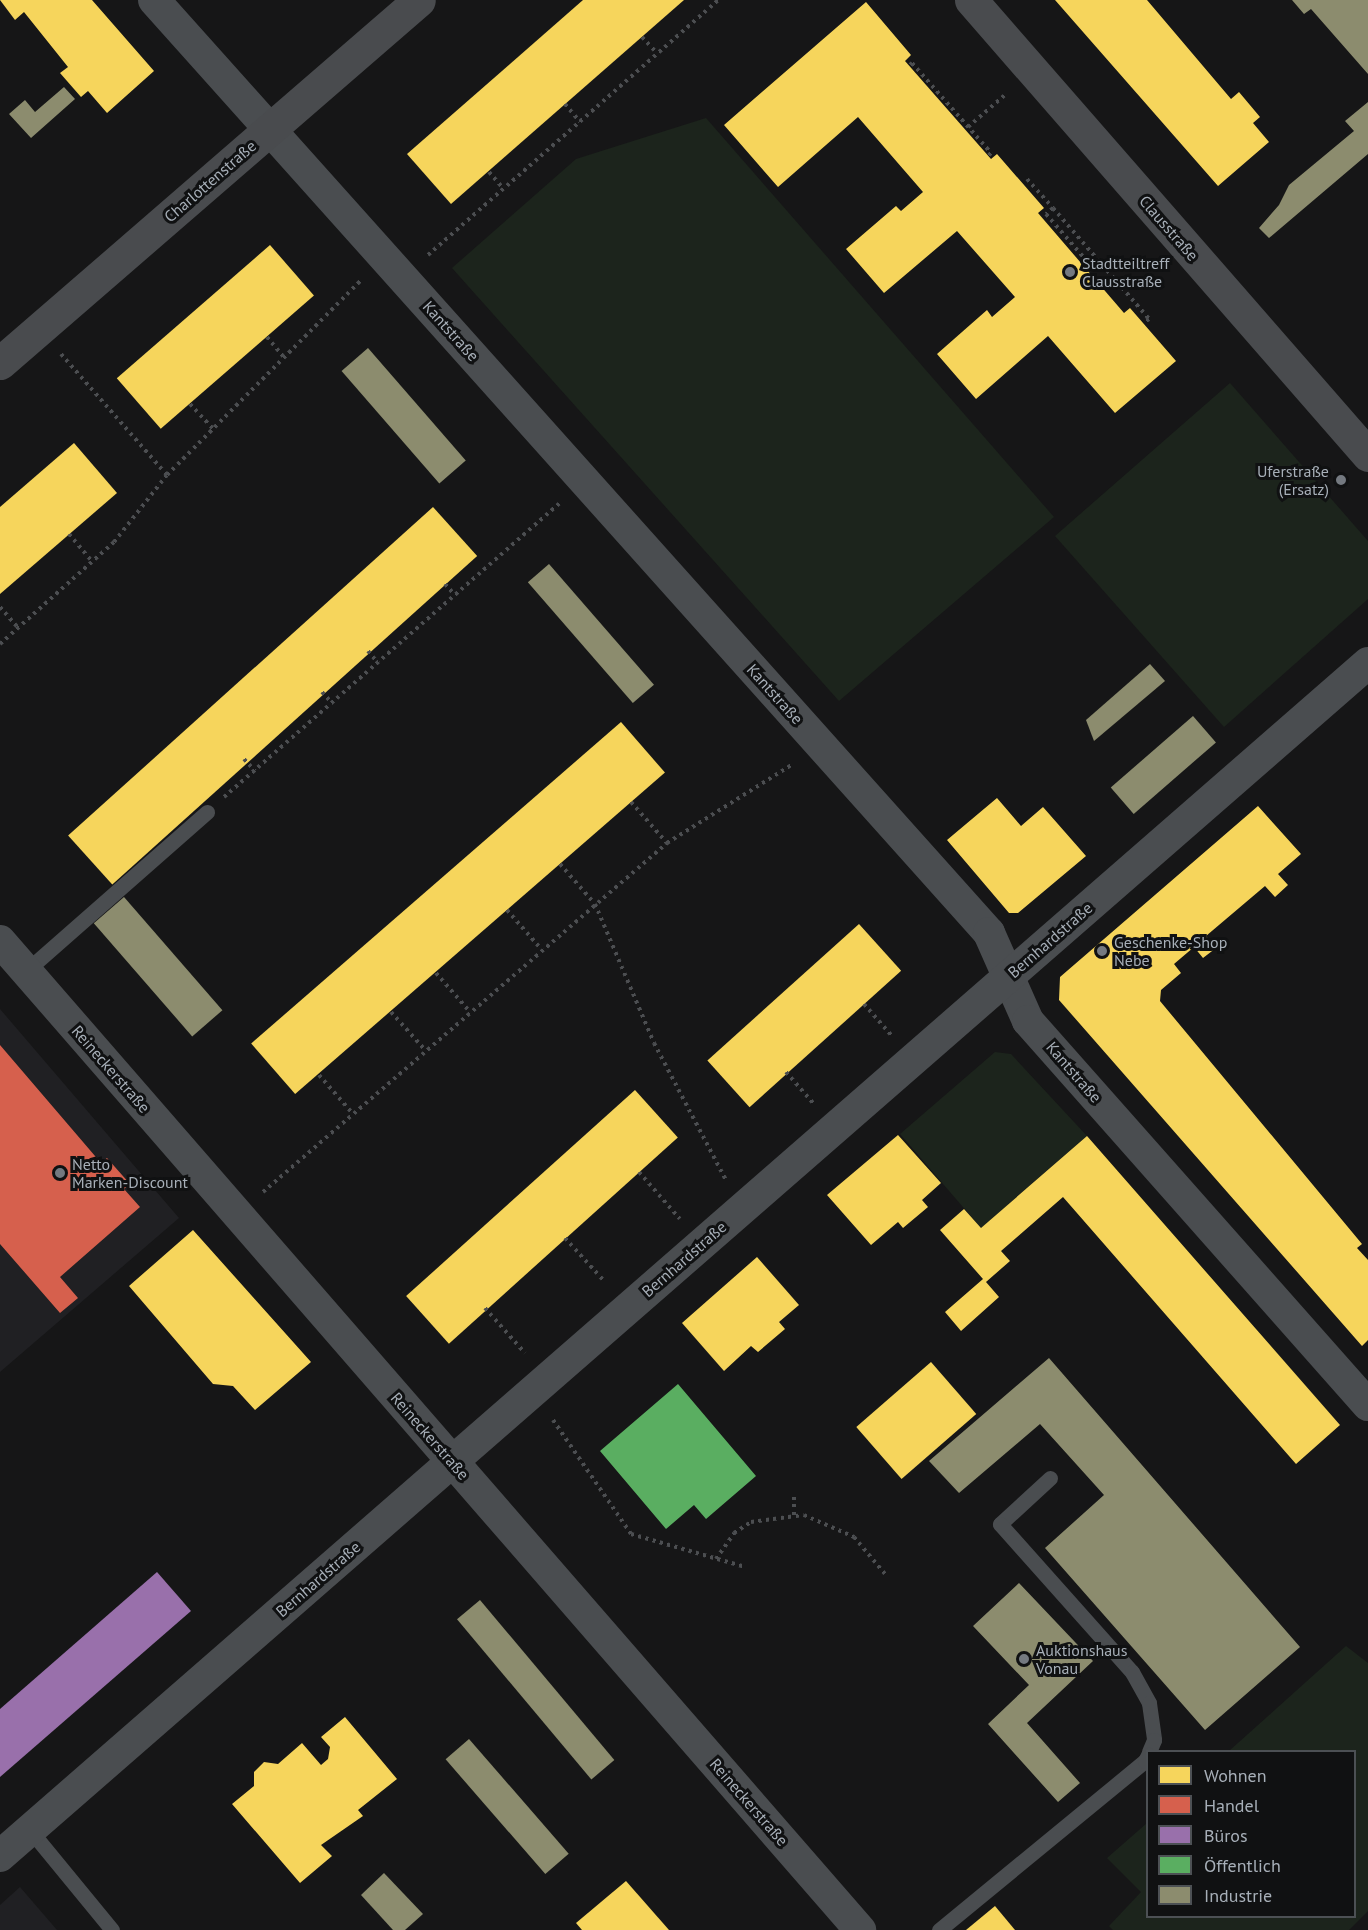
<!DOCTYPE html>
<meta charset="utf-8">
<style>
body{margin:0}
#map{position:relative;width:1368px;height:1930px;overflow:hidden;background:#161617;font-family:"PT Sans",sans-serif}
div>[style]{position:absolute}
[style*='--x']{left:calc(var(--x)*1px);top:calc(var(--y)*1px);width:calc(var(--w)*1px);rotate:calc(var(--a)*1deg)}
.built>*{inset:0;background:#202023}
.green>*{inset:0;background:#1c241c}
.homes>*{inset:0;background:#f6d55c;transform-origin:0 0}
.shops>*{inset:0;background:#d6604d}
.offices>*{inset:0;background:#9970ab}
.public>*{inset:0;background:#5aae61}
.industry>*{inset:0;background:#8c8c6e;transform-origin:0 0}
.path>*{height:4px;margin-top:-2px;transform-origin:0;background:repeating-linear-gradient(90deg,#4c4e51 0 3px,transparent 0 7.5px)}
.lane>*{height:15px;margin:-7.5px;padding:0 7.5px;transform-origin:7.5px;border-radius:7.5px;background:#4a4d50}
.street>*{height:32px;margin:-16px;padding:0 16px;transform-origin:16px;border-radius:16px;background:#4a4d50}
.secondary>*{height:33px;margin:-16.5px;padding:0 16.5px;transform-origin:16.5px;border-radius:16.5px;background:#494b4e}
.dots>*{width:16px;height:16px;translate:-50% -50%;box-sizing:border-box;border:3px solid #101112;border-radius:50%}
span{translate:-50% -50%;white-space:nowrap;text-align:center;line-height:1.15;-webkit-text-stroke:6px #101112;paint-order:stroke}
.street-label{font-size:16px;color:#a7afb8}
.poi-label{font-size:16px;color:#a7afb8}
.left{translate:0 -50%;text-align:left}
.right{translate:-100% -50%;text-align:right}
.legend{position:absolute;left:1146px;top:1750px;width:210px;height:168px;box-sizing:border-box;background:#101112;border:2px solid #4c5054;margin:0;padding:8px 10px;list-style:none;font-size:18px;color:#a7afb8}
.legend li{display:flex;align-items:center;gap:12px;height:30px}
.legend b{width:30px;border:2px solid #4c5054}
</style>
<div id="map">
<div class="built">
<div style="clip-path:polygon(0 1009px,179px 1218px,0 1372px)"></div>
<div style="clip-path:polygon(20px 1887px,57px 1930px,0 1930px,0 1905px)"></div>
</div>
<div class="green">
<div style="clip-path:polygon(706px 118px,1054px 517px,839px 701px,452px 268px,576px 159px)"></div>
<div style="clip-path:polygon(1230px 383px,1368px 541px,1368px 599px,1224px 727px,1055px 536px)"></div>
<div style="clip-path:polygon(995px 1052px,1011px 1054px,1087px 1136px,981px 1228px,900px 1134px)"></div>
<div style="clip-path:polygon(1346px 1646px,1368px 1663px,1368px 1911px,1349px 1930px,1113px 1930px,1109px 1926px,1141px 1892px,1107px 1858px,1147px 1823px,1148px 1916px,1354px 1916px,1354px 1752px,1229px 1751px)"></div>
</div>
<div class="homes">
<div style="clip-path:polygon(0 0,92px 0,154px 71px,107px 113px,88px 91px,81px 97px,60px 73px,68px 67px,24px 12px,15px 20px)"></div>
<div style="clip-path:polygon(583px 0,684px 0,451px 204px,407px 154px)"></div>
<div style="clip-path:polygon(1055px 0,1147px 0,1231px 99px,1239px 92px,1260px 117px,1253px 123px,1269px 142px,1218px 186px)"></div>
<div style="clip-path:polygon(866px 2px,911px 55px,905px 61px,991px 159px,997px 154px,1044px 208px,1038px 213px,1124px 313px,1130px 308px,1176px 361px,1115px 413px,1048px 336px,976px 399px,937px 354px,987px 310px,992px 317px,1015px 297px,957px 231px,884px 293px,846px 249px,896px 206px,901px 211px,923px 192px,858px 117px,778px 187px,724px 125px)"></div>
<div style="left:270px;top:245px;width:67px;height:203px;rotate:49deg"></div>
<div style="clip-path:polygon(74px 443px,117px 493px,0 594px,0 507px)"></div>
<div style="left:433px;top:507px;width:66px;height:491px;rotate:48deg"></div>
<div style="left:621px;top:722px;width:67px;height:490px;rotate:49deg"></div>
<div style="clip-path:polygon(997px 798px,1021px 826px,1043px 807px,1086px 856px,1018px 913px,1009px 913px,947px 840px)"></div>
<div style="clip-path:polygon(1258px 806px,1301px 854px,1278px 874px,1288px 885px,1275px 897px,1265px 886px,1206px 936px,1216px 948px,1203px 958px,1194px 947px,1174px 964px,1181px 973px,1161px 990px,1160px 1001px,1362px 1244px,1357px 1248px,1368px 1260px,1368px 1340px,1362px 1346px,1059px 1000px,1060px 977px)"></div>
<div style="left:859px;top:924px;width:63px;height:204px;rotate:48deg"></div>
<div style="left:635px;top:1090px;width:64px;height:308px;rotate:48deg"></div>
<div style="clip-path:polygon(898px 1135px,941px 1183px,922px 1200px,928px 1207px,903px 1228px,898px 1222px,871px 1245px,827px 1195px)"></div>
<div style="clip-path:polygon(1087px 1136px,1340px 1425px,1296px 1464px,1063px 1197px,1001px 1251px,1010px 1261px,986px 1282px,999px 1297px,961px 1331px,945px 1312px,983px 1279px,940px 1230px,964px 1209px,981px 1228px)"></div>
<div style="clip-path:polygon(193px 1230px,311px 1362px,255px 1410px,233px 1386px,213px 1384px,129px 1286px)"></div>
<div style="clip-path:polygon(757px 1257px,799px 1305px,779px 1322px,785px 1329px,758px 1352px,751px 1346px,724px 1371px,682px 1323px)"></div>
<div style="left:931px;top:1362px;width:69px;height:99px;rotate:49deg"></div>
<div style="clip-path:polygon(345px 1717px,397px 1779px,358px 1810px,363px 1816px,321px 1845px,332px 1856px,300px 1883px,232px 1804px,254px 1786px,254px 1772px,264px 1762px,278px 1764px,302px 1743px,321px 1765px,328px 1759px,330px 1747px,321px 1737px)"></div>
<div style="clip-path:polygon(626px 1881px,669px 1930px,582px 1930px,576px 1923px)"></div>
<div style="clip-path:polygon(995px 1906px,1015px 1930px,966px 1930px)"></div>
</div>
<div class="shops">
<div style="clip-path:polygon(0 1045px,101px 1163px,107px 1158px,130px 1184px,124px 1189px,140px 1207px,60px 1277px,78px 1298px,60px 1313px,0 1244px)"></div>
</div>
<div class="offices">
<div style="clip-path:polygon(157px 1572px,191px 1611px,0 1777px,0 1709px)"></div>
</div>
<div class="public">
<div style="clip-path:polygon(678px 1384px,756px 1476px,706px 1519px,694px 1505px,666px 1529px,600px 1451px)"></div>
</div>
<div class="industry">
<div style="clip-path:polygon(1292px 0,1368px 0,1368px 74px,1311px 9px,1304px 14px)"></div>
<div style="clip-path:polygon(64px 87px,75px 99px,31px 138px,9px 114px,25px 100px,35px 112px)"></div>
<div style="clip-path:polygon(1368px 102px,1368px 154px,1269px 238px,1259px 228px,1279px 205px,1289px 185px,1354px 131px,1345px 121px)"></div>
<div style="left:368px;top:348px;width:149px;height:35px;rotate:49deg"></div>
<div style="left:549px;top:564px;width:160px;height:28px;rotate:49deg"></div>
<div style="clip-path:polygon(1150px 664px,1165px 681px,1094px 741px,1086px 720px)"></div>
<div style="left:1193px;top:716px;width:35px;height:109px;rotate:49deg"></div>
<div style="left:124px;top:897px;width:150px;height:40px;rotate:49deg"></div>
<div style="clip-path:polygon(1049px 1358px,1300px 1647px,1205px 1730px,1045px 1548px,1104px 1495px,1040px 1424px,959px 1493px,929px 1461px)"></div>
<div style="clip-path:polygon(1019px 1583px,1093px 1661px,1027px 1723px,1080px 1783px,1058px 1802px,988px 1724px,1029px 1685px,973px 1626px)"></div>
<div style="left:480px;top:1600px;width:209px;height:30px;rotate:50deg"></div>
<div style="left:469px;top:1739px;width:152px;height:31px;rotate:49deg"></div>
<div style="clip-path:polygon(384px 1873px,423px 1914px,405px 1930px,393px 1930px,361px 1895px)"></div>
</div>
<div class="path">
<div style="--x:642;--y:37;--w:22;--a:47"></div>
<div style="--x:910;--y:65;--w:3;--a:-45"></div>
<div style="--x:912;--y:63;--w:120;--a:48.7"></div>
<div style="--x:991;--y:153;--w:4;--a:135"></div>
<div style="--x:565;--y:104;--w:23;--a:50"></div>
<div style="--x:968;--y:127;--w:50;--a:-41"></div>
<div style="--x:489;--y:172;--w:21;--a:49"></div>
<div style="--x:1027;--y:179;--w:39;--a:48"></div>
<div style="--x:1053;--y:208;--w:9;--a:139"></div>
<div style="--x:1046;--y:214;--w:61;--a:49"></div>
<div style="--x:1086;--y:260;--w:6;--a:149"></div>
<div style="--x:1053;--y:208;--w:147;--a:49.1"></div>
<div style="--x:1149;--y:319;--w:7;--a:146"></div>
<div style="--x:428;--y:255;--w:386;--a:-41.3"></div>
<div style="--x:267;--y:337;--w:26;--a:50"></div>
<div style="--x:61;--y:354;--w:161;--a:48.8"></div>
<div style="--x:190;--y:404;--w:34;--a:47"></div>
<div style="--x:69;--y:534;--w:35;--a:50"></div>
<div style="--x:445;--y:584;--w:15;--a:48"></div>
<div style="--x:0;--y:607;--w:28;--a:49"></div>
<div style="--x:0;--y:644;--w:153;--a:-41.8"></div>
<div style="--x:114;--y:542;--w:85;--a:-51.7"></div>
<div style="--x:167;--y:475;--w:275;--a:-45.1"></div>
<div style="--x:368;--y:651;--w:16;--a:50"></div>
<div style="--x:322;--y:692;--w:15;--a:48"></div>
<div style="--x:244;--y:759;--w:16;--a:47"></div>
<div style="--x:224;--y:797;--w:446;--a:-41.2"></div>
<div style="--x:631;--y:802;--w:55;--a:48.7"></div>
<div style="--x:560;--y:864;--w:53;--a:48.8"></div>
<div style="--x:595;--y:904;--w:151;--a:67"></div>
<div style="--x:654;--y:1043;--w:155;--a:62.3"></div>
<div style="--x:507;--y:910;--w:53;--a:48.8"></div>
<div style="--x:436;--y:973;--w:52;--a:48.9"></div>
<div style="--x:864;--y:1004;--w:41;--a:48.9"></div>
<div style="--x:391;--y:1012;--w:52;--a:48.1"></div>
<div style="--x:786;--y:1072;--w:41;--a:48.9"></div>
<div style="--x:319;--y:1075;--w:52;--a:48.9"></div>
<div style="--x:639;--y:1172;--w:62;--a:48.9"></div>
<div style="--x:263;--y:1192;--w:534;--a:-40.82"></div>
<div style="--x:667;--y:843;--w:149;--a:-32.1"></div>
<div style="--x:565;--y:1238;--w:59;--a:47.7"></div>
<div style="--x:485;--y:1308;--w:60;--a:48.4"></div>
<div style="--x:553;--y:1420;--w:138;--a:55.6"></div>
<div style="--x:631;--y:1534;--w:119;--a:16.1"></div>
<div style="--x:794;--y:1515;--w:21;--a:-90"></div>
<div style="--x:716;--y:1559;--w:32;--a:-55"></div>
<div style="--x:734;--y:1533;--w:20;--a:-33"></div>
<div style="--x:751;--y:1522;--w:53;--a:-7.5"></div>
<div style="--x:804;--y:1515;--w:55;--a:23.7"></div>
<div style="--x:854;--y:1537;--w:48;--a:50"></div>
</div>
<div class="lane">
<div style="--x:26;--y:971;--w:241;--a:-41.3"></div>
<div style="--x:1050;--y:1478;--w:68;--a:137.4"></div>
<div style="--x:1000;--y:1524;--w:198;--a:48.3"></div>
<div style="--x:1132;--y:1672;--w:35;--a:61"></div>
<div style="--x:1149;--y:1703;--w:37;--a:82"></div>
<div style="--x:1154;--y:1740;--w:13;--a:113"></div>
<div style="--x:30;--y:1830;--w:129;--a:50.6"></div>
<div style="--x:939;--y:1930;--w:266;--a:-39.4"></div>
<div style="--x:1145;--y:1761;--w:7;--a:-63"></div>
</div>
<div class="street">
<div style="--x:154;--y:0;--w:1252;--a:48.17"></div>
<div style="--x:989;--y:933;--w:96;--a:66.1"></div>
<div style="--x:1028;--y:1021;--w:513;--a:48.48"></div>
<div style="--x:0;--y:941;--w:1311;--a:48.99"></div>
<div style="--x:0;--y:1856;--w:1815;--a:-41.09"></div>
</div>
<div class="secondary">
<div style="--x:971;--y:0;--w:604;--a:48.89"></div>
<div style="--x:0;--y:363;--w:554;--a:-40.9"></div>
</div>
<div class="dots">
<div style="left:1070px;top:272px;background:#747980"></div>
<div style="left:1341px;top:480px;background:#747980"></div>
<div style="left:1102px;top:951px;background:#747980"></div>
<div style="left:60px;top:1173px;background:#747980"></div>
<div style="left:1024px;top:1659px;background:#747980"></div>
</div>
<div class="street-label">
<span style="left:210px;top:181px;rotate:-41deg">Charlottenstraße</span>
<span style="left:1169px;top:228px;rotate:49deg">Clausstraße</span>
<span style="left:451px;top:331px;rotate:48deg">Kantstraße</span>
<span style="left:775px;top:694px;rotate:48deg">Kantstraße</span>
<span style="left:1050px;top:940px;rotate:-41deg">Bernhardstraße</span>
<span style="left:111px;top:1069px;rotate:49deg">Reineckerstraße</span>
<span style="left:1074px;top:1072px;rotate:49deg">Kantstraße</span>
<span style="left:684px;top:1259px;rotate:-41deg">Bernhardstraße</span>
<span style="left:430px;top:1436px;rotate:49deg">Reineckerstraße</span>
<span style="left:318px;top:1579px;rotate:-41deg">Bernhardstraße</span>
<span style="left:749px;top:1802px;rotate:49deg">Reineckerstraße</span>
</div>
<div class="poi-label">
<span class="left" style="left:1082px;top:272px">Stadtteiltreff<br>Clausstraße</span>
<span class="right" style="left:1329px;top:480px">Uferstraße<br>(Ersatz)</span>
<span class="left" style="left:1114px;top:951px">Geschenke-Shop<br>Nebe</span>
<span class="left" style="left:72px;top:1173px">Netto<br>Marken-Discount</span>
<span class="left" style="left:1036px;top:1659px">Auktionshaus<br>Vonau</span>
</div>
<ul class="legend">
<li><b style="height:16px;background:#f6d55c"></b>Wohnen</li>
<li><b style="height:16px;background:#d6604d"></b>Handel</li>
<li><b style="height:16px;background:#9970ab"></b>Büros</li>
<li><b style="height:16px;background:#5aae61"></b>Öffentlich</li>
<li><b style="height:16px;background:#8c8c6e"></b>Industrie</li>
</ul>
</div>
